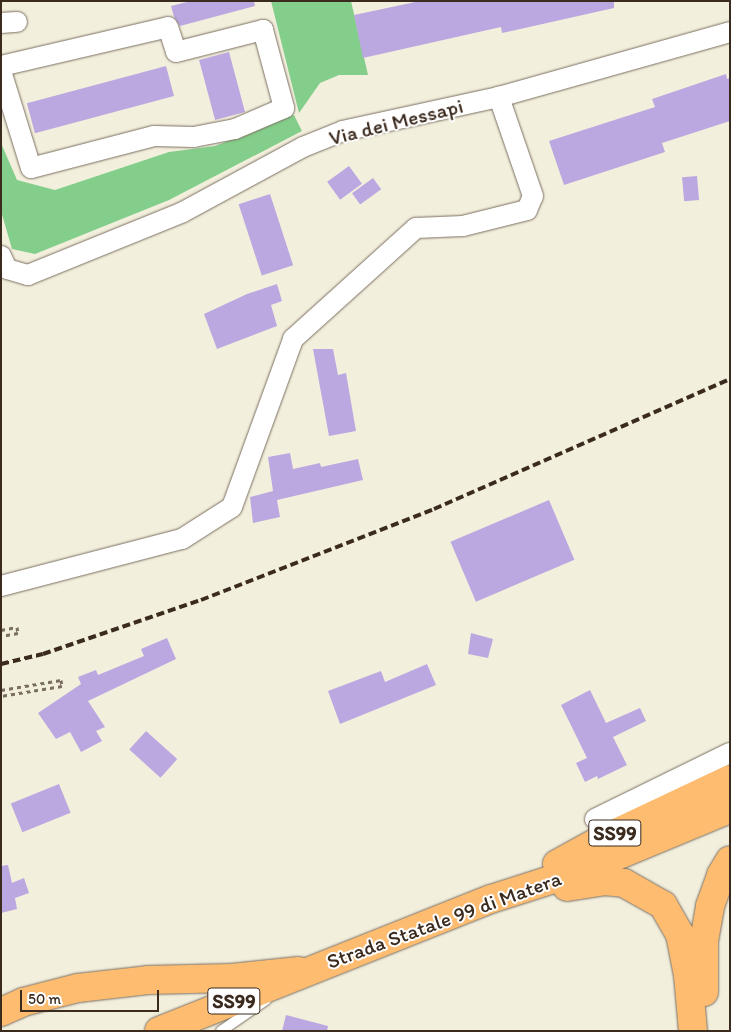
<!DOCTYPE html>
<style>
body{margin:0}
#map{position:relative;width:731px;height:1032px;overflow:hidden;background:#f3efdd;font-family:Itim,sans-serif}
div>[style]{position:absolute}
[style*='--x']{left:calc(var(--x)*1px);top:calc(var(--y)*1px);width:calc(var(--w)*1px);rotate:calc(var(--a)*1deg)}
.green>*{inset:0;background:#84ce8b}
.building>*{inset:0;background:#bba8e1;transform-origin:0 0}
.path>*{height:3px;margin-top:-1.5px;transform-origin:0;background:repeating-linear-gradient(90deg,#7b6f61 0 4px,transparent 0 8px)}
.roads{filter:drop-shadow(0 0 1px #7b6f61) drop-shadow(0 0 1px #7b6f61)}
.lane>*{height:10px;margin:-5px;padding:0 5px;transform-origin:5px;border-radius:5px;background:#fff}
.street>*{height:20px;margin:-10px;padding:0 10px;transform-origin:10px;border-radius:10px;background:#fff}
.primary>*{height:28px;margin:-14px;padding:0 14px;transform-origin:14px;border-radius:14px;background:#fdbc70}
.highway>*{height:28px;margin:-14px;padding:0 14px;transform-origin:14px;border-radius:14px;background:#fdbc70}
.rail>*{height:4px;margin-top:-2px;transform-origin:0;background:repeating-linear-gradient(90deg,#3b2a1e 0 8px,transparent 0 12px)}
span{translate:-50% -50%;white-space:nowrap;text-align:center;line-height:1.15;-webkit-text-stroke:4px #fff;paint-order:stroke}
.shield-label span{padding:1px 4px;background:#fff;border:1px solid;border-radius:4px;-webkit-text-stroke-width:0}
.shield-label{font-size:20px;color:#3b2a1e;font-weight:700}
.street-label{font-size:21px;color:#3b2a1e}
.frame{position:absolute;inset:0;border:2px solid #3b2a1e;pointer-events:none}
.scale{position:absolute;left:20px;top:990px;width:139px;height:22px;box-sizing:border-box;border:2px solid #3b2a1e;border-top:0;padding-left:6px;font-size:15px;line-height:18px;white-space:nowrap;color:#3b2a1e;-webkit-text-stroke:4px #fff;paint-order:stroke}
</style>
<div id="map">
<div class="green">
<div style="clip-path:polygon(271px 1px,351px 1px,368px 75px,339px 75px,320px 83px,299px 113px)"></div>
<div style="clip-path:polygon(294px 115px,302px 131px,169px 200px,35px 254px,12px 249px,1px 211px,1px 143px,17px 180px,55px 190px,169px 152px,215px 146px)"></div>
</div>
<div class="building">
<div style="clip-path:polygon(191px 1px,254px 1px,255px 6px,180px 26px,174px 17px,171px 6px)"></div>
<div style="clip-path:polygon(420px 1px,614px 1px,614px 8px,502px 33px,501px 27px,363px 58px,354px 15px)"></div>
<div style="left:229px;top:52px;width:62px;height:31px;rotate:75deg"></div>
<div style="left:166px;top:66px;width:31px;height:144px;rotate:75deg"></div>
<div style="clip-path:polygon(726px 74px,727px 79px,730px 78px,730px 121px,662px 143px,665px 152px,564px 185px,549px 141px,655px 107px,652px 99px)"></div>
<div style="left:349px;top:166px;width:22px;height:27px;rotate:54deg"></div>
<div style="left:697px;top:176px;width:24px;height:15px;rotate:85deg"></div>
<div style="left:373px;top:178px;width:14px;height:26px;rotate:54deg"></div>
<div style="left:270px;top:194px;width:75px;height:33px;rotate:72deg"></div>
<div style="clip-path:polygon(277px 284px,282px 301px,271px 305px,277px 326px,217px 349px,204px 314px,247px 294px)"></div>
<div style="clip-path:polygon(313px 349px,333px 349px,338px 375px,346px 373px,356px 431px,329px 436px)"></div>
<div style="clip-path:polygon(290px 453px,293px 469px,320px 463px,321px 467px,358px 459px,363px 480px,277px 500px,280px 517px,253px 523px,250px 497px,273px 491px,268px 457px)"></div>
<div style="left:549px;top:500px;width:65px;height:107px;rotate:67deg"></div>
<div style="clip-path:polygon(471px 633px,493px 639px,488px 658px,468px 654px)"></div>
<div style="clip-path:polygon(167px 638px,176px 659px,88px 701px,105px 727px,96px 731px,102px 741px,81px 752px,70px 732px,56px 739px,38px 713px,81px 684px,78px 677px,96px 670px,98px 675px,144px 656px,141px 649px)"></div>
<div style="clip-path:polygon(427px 664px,436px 685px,340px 724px,328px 691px,381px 671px,385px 682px)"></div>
<div style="clip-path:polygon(590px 690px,606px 723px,640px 708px,646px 721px,613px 737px,627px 765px,598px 779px,597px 776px,585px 782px,576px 763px,587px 758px,561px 705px)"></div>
<div style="left:146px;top:731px;width:42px;height:25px;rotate:42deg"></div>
<div style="left:59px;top:784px;width:31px;height:52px;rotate:68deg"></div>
<div style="clip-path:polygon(8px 865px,12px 883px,24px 878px,29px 893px,15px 898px,17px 909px,1px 913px,1px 866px)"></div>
<div style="clip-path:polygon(286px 1015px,328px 1026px,327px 1031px,282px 1031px)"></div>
</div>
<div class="path">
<div style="--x:1;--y:630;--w:16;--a:-11"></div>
<div style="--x:17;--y:627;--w:6;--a:81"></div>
<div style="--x:18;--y:633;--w:17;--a:170"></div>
<div style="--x:1;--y:690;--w:61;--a:-9.5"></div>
<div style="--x:61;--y:680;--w:6;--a:81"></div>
<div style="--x:62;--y:686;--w:62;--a:170.7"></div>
</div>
<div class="roads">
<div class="lane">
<div style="--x:221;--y:1031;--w:55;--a:-34.6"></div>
</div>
<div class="street">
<div style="--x:1;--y:23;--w:16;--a:-4"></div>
<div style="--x:1;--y:66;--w:171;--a:-13.1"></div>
<div style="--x:168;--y:27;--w:26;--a:72"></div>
<div style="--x:176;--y:52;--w:90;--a:-14.2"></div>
<div style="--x:263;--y:30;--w:81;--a:74.9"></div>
<div style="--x:284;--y:108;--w:53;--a:156.8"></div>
<div style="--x:235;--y:129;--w:42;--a:169"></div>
<div style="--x:194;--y:137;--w:40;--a:-178.6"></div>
<div style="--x:154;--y:136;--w:127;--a:165.4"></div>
<div style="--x:31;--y:168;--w:102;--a:-107.2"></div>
<div style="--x:1;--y:256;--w:14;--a:65"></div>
<div style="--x:7;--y:269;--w:22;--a:16"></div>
<div style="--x:28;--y:275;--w:167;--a:-22.1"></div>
<div style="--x:183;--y:212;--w:136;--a:-28.4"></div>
<div style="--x:303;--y:147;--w:43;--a:-21.8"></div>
<div style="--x:343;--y:131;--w:160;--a:-12.3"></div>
<div style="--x:499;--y:97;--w:240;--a:-15.7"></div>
<div style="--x:1;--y:586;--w:187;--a:-14.6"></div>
<div style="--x:182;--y:539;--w:59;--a:-32.6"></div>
<div style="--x:232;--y:507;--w:179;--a:-70"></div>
<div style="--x:293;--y:339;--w:166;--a:-42.1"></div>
<div style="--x:416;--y:228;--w:47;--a:-2.4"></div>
<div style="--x:463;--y:226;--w:66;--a:-14"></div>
<div style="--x:527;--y:210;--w:15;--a:-67"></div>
<div style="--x:533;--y:196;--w:105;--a:-109"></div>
<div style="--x:595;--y:819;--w:150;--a:-26.1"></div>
</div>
<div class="primary">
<div style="--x:1;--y:1012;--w:24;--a:-24"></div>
<div style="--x:23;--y:1002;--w:57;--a:-14.3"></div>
<div style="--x:78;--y:988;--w:70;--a:-6.5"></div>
<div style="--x:148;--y:980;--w:84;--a:-1.4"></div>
<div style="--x:232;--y:978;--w:67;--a:-6"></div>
</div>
<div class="highway">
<div style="--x:557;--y:864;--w:46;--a:-28.8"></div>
<div style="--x:597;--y:842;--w:147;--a:-25.3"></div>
<div style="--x:567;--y:887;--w:36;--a:-9"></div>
<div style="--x:603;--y:881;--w:21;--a:5"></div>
<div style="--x:624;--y:883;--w:45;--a:29.4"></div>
<div style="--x:663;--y:905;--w:34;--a:60"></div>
<div style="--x:680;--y:934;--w:42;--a:79"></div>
<div style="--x:688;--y:975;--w:56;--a:84.9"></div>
<div style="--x:704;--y:992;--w:51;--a:-90"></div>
<div style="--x:704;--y:941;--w:36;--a:-80"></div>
<div style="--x:710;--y:906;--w:33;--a:-70"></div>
<div style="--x:721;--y:875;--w:17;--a:-59"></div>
<div style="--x:159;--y:1031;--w:357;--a:-21.7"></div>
<div style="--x:491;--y:899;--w:99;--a:-17.7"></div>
<div style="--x:585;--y:869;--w:157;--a:-22.5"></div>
</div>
</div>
<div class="rail">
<div style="--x:1;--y:664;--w:43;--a:-13.4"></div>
<div style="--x:43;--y:654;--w:167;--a:-18.9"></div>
<div style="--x:201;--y:600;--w:250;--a:-21.3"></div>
<div style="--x:434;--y:509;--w:323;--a:-23.7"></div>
</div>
<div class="shield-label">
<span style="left:615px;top:833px">SS99</span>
<span style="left:234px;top:1001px">SS99</span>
</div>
<div class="street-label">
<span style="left:396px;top:122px;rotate:-14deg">Via dei Messapi</span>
<span style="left:444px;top:920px;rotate:-20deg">Strada Statale 99 di Matera</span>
</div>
<div class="frame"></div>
<div class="scale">50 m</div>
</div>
